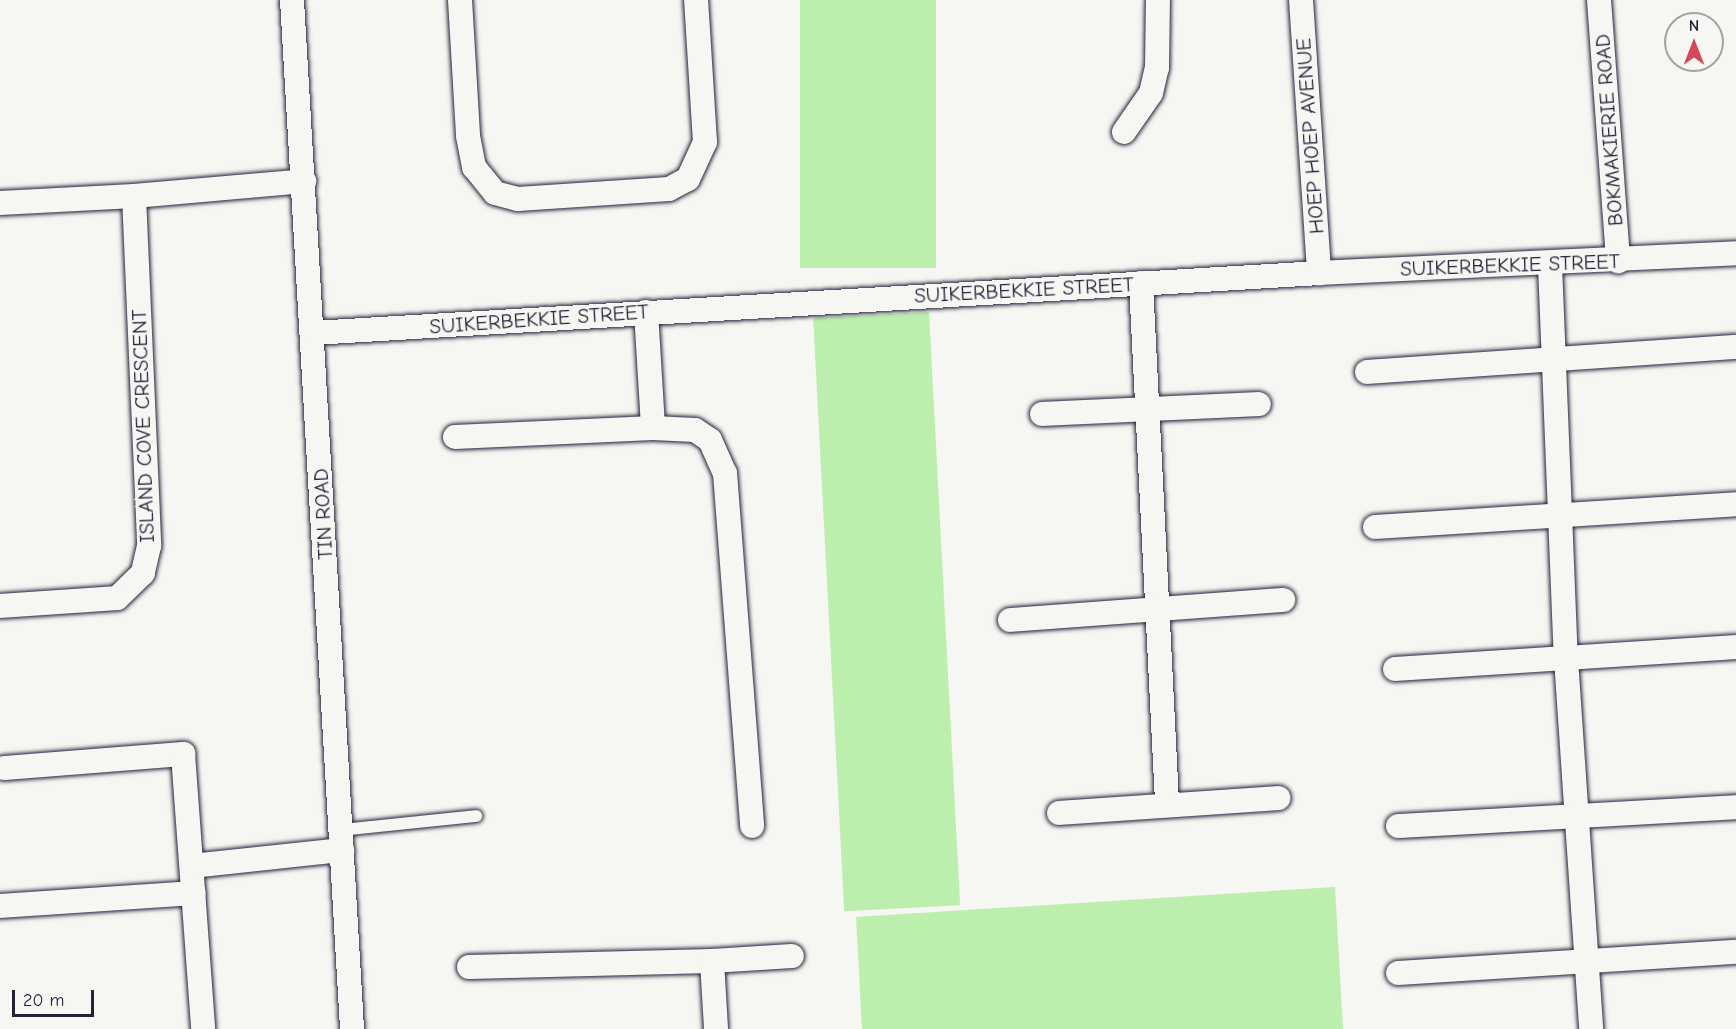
<!DOCTYPE html>
<style>
body{margin:0}
#map{position:relative;width:1736px;height:1029px;overflow:hidden;background:#f6f6f2;font-family:"Comic Neue",sans-serif}
div>[style]{position:absolute}
[style*='--x']{left:calc(var(--x)*1px);top:calc(var(--y)*1px);width:calc(var(--w)*1px);rotate:calc(var(--a)*1deg)}
.green>*{inset:0;background:#bceeae;transform-origin:0 0}
.roads{filter:drop-shadow(0 0 2px #22223b) drop-shadow(0 0 2px #22223b)}
.service>*{height:12px;margin:-6px;padding:0 6px;transform-origin:6px;border-radius:6px;background:#f6f6f2}
.minor>*{height:24px;margin:-12px;padding:0 12px;transform-origin:12px;border-radius:12px;background:#f6f6f2}
span{translate:-50% -50%;white-space:nowrap;text-align:center;line-height:1.15;-webkit-text-stroke:5px #f6f6f2;paint-order:stroke}
.street-label{font-size:21px;color:#22223b}
.north{position:absolute;left:1664px;top:12px;width:60px;height:60px;box-sizing:border-box;background:#f6f6f2;border:2px solid #a1a1a9;border-radius:50%;rotate:0deg;font-size:16px;font-weight:700;line-height:24px;text-align:center;color:#22223b}
.north::after{content:'';display:block;margin:auto;width:21px;height:27px;background:#d1495b;clip-path:polygon(50% 0,100% 100%,50% 72%,0 100%)}
.scale{position:absolute;left:12px;top:990px;width:82px;height:27px;box-sizing:border-box;border:3px solid #22223b;border-top:0;padding-left:8px;font-size:18px;line-height:21px;white-space:nowrap;color:#22223b;-webkit-text-stroke:4px #f6f6f2;paint-order:stroke}
</style>
<div id="map">
<div class="green">
<div style="left:800px;top:0;width:136px;height:268px"></div>
<div style="left:929px;top:312px;width:594px;height:116px;rotate:87deg"></div>
<div style="clip-path:polygon(1335px 887px,1343px 1029px,862px 1029px,856px 917px)"></div>
</div>
<div class="roads">
<div class="service">
<div style="--x:341;--y:830;--w:136;--a:-5.9"></div>
</div>
<div class="minor">
<div style="--x:292;--y:0;--w:1031;--a:86.66"></div>
<div style="--x:460;--y:0;--w:136;--a:86.6"></div>
<div style="--x:468;--y:136;--w:32;--a:79"></div>
<div style="--x:474;--y:167;--w:33;--a:51"></div>
<div style="--x:495;--y:193;--w:24;--a:15"></div>
<div style="--x:518;--y:199;--w:151;--a:-3.8"></div>
<div style="--x:669;--y:189;--w:21;--a:-28"></div>
<div style="--x:688;--y:179;--w:41;--a:-65.3"></div>
<div style="--x:705;--y:142;--w:142;--a:-93.6"></div>
<div style="--x:1301;--y:0;--w:274;--a:86.2"></div>
<div style="--x:1599;--y:0;--w:262;--a:85.8"></div>
<div style="--x:1124;--y:132;--w:47;--a:-55.3"></div>
<div style="--x:1151;--y:93;--w:26;--a:-77"></div>
<div style="--x:1157;--y:68;--w:68;--a:-89.2"></div>
<div style="--x:134;--y:196;--w:171;--a:-5"></div>
<div style="--x:0;--y:203;--w:134;--a:-3"></div>
<div style="--x:134;--y:196;--w:350;--a:87.5"></div>
<div style="--x:149;--y:546;--w:28;--a:103"></div>
<div style="--x:143;--y:573;--w:36;--a:136"></div>
<div style="--x:117;--y:598;--w:117;--a:176.1"></div>
<div style="--x:1550;--y:265;--w:394;--a:87.7"></div>
<div style="--x:1566;--y:659;--w:371;--a:86.1"></div>
<div style="--x:1141;--y:283;--w:520;--a:87.13"></div>
<div style="--x:646;--y:312;--w:116;--a:86.5"></div>
<div style="--x:313;--y:333;--w:1008;--a:-3.41"></div>
<div style="--x:1319;--y:273;--w:417;--a:-2.7"></div>
<div style="--x:1367;--y:372;--w:370;--a:-3.9"></div>
<div style="--x:1042;--y:414;--w:217;--a:-2.6"></div>
<div style="--x:455;--y:437;--w:198;--a:-2.6"></div>
<div style="--x:653;--y:428;--w:42;--a:2.7"></div>
<div style="--x:695;--y:430;--w:18;--a:34"></div>
<div style="--x:710;--y:440;--w:36;--a:66"></div>
<div style="--x:725;--y:473;--w:354;--a:85.6"></div>
<div style="--x:1375;--y:527;--w:362;--a:-3.6"></div>
<div style="--x:1010;--y:620;--w:274;--a:-4.2"></div>
<div style="--x:1395;--y:669;--w:342;--a:-3.7"></div>
<div style="--x:4;--y:768;--w:180;--a:-4.5"></div>
<div style="--x:183;--y:754;--w:276;--a:85.8"></div>
<div style="--x:1059;--y:813;--w:220;--a:-3.9"></div>
<div style="--x:1398;--y:826;--w:339;--a:-3.2"></div>
<div style="--x:192;--y:866;--w:151;--a:-6.1"></div>
<div style="--x:0;--y:906;--w:194;--a:-3.8"></div>
<div style="--x:712;--y:961;--w:80;--a:-3.6"></div>
<div style="--x:469;--y:967;--w:243;--a:-1.4"></div>
<div style="--x:712;--y:961;--w:68;--a:86.6"></div>
<div style="--x:1398;--y:973;--w:339;--a:-3.6"></div>
</div>
</div>
<div class="street-label">
<span style="left:1609px;top:130px;rotate:-94deg">BOKMAKIERIE ROAD</span>
<span style="left:1310px;top:136px;rotate:-94deg">HOEP HOEP AVENUE</span>
<span style="left:1510px;top:265px;rotate:-2deg">SUIKERBEKKIE STREET</span>
<span style="left:1024px;top:290px;rotate:-3deg">SUIKERBEKKIE STREET</span>
<span style="left:539px;top:319px;rotate:-4deg">SUIKERBEKKIE STREET</span>
<span style="left:143px;top:426px;rotate:-92deg">ISLAND COVE CRESCENT</span>
<span style="left:323px;top:514px;rotate:-93deg">TIN ROAD</span>
</div>
<div class="north">N</div>
<div class="scale">20 m</div>
</div>
